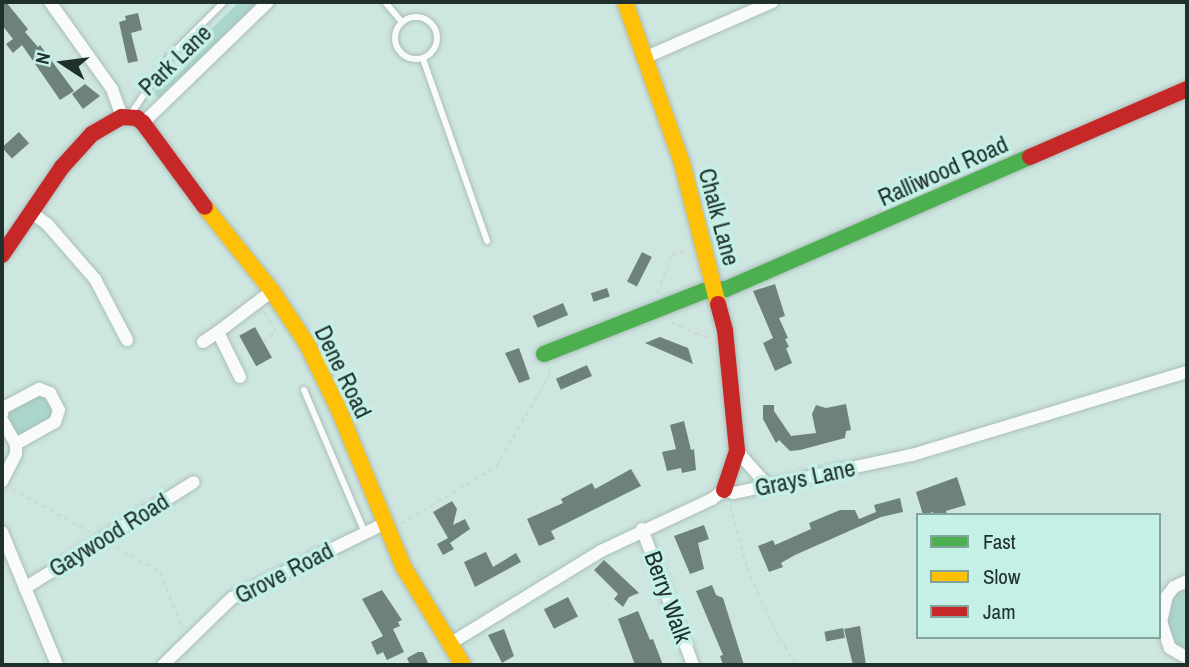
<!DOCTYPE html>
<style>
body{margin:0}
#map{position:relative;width:1189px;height:667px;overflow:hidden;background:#cee6e0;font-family:"Archivo Narrow",sans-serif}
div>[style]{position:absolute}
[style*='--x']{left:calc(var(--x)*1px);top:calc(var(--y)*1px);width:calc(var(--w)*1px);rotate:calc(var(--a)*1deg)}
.green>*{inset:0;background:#abd6cd}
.building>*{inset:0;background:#6e817d;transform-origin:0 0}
.path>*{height:2px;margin-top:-1px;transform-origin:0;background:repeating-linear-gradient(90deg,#cfd7d5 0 5px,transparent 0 8.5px)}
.roads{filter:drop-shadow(0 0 2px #aabdb8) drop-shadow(0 0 2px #aabdb8)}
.lane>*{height:6px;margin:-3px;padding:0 3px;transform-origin:3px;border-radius:3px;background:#f8fbfa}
.lane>.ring{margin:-3px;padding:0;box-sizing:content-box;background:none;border:6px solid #f8fbfa;border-radius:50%}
.street>*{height:12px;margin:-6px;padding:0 6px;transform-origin:6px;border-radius:6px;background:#f8fbfa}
.fast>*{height:16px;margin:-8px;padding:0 8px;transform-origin:8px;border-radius:8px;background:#4caf50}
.slow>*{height:16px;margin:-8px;padding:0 8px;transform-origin:8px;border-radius:8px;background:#ffc107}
.jam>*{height:16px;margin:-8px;padding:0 8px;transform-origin:8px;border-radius:8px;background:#c62828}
span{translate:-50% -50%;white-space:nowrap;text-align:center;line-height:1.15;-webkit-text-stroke:7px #c4f0e6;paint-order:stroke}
.street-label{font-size:24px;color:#20312d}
.frame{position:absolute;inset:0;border:4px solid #20312d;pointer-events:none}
.legend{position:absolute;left:916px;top:513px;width:245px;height:126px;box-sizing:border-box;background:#c4f0e6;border:2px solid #82a49c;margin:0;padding:9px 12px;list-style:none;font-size:21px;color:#20312d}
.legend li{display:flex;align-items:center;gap:14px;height:35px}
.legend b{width:35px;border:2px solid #82a49c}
.north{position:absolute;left:28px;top:28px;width:70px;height:70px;-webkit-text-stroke:5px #c4f0e6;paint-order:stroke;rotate:283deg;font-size:19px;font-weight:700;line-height:28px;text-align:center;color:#20312d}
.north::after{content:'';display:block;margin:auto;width:24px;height:32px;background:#20312d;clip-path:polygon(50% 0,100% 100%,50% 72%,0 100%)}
</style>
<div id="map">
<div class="green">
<div style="clip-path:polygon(239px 2px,258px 2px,161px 99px,151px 94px,169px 82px,197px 43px)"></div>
<div style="clip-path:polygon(39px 395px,49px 398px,54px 410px,50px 420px,17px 437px,5px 420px,8px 411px)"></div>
<div style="clip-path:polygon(1187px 586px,1187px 651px,1177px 647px,1167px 627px,1174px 593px)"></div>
</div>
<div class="building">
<div style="clip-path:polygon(2px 2px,6px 2px,28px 29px,25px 32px,38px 47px,40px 45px,74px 91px,60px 100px,22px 45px,13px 53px,6px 44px,13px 39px,2px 25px)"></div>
<div style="clip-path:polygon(138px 13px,142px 30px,131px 33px,138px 61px,128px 63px,119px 22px,126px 20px,125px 16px)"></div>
<div style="clip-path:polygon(85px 84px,100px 96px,83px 109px,72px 94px)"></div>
<div style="left:19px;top:132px;width:15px;height:23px;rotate:48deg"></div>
<div style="left:642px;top:252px;width:11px;height:33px;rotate:27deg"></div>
<div style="clip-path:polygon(775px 284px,785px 316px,779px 318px,788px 338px,785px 339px,789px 347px,786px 348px,792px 363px,775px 371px,763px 343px,773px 338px,753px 291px)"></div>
<div style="left:607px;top:288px;width:9px;height:17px;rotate:72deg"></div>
<div style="left:563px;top:303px;width:13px;height:33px;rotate:67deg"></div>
<div style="left:255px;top:327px;width:35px;height:18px;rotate:61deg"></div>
<div style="clip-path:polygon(660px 337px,688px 348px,693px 364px,645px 343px)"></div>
<div style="clip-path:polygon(519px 348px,530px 379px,519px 383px,505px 353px)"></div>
<div style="left:587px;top:365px;width:12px;height:34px;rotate:66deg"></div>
<div style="clip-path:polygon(846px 404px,851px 430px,846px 431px,845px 438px,800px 450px,790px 451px,779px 440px,776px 443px,763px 419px,763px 405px,774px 405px,774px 411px,791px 436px,816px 433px,812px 414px,816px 405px,826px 408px)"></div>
<div style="clip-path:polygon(684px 421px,691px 450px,694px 449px,696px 470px,682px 473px,681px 468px,667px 471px,662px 452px,676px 449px,670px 425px)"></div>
<div style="clip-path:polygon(631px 469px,641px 486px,551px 531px,555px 539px,539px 546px,527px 519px,563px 503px,561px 499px,592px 483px,595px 489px)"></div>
<div style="clip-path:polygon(957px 477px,966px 505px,946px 511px,947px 515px,934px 515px,933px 512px,923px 515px,916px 492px)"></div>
<div style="clip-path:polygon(900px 498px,903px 512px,881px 517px,795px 555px,781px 563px,783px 567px,769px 572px,758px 546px,773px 540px,775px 545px,811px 529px,809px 523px,840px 510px,855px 510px,859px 519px,876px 512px,874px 505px)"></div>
<div style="clip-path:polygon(452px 501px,457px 509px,453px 525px,465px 519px,470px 529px,450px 543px,454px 549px,443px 555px,437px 544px,448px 538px,433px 512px)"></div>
<div style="clip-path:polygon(704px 525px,709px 539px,698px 543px,704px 569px,690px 574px,674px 536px)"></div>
<div style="clip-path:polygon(486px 552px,493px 567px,516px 553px,521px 562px,475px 587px,464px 562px)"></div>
<div style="clip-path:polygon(604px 560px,639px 593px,629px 597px,623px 607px,614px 599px,618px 594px,594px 570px)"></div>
<div style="clip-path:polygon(712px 585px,716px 595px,723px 598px,744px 665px,723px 665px,720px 656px,723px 655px,696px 591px)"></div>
<div style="clip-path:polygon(382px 590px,402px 620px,398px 622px,400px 626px,393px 629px,404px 652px,387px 660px,383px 652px,377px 655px,371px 642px,383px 636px,362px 599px)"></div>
<div style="left:568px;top:597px;width:22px;height:27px;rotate:63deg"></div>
<div style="clip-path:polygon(638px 611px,650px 640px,653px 639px,663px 665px,635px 665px,618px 619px)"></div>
<div style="clip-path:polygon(860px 626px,866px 665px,853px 665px,844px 629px)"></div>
<div style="left:843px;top:628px;width:10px;height:19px;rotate:79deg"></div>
<div style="clip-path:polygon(504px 629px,514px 656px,502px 663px,488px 635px)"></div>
<div style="clip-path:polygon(418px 652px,423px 652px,429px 665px,410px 665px,407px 658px)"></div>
</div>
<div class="path">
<div style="--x:657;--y:293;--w:41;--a:-68.5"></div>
<div style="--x:672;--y:255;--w:17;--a:-17"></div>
<div style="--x:671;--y:322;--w:37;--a:24"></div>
<div style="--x:705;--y:337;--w:5;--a:-22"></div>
<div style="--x:263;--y:342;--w:17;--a:-40"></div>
<div style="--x:276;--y:331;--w:22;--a:-122"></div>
<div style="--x:12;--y:489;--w:89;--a:28.9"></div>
<div style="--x:730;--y:505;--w:65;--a:74.9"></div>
<div style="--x:747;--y:568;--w:69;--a:66"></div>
<div style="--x:775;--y:631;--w:40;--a:58"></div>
<div style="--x:401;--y:524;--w:111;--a:-31"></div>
<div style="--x:496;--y:467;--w:108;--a:-59.9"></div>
<div style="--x:550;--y:374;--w:7;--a:-106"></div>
<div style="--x:116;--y:547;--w:51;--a:29.6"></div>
<div style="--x:160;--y:572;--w:62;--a:68.4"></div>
</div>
<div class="roads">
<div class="lane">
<div style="--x:385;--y:2;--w:26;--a:50"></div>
<div class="ring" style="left:395px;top:17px;width:36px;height:36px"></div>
<div style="--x:423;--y:59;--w:193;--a:70.6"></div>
<div style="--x:130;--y:115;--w:73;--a:-55.7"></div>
<div style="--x:171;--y:55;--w:75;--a:-45"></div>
<div style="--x:304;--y:390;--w:155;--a:66.9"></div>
</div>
<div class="street">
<div style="--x:50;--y:2;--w:107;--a:54.5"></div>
<div style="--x:112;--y:89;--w:30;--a:70"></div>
<div style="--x:644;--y:58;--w:140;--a:-23.6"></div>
<div style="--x:143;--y:123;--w:174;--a:-44.1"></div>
<div style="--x:31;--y:212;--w:21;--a:37"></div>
<div style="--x:48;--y:225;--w:72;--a:49"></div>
<div style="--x:95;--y:279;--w:69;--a:62.3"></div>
<div style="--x:203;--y:342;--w:18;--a:-34"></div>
<div style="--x:240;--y:377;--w:50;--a:-116.1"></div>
<div style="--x:218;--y:332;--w:68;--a:-37.2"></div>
<div style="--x:2;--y:414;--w:6;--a:-81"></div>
<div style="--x:3;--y:408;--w:41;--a:-27.8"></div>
<div style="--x:39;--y:389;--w:12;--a:20"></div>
<div style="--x:50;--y:393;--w:19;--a:62"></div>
<div style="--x:59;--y:410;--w:13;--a:108"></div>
<div style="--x:55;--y:422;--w:45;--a:150.6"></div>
<div style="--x:2;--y:420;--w:28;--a:60"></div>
<div style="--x:16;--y:444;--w:10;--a:90"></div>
<div style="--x:16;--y:454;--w:31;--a:117"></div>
<div style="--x:737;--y:451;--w:45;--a:48.6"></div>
<div style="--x:642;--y:529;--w:145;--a:69.4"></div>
<div style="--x:2;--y:532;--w:144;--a:67.5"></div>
<div style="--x:1187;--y:581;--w:14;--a:155"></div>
<div style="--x:1174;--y:587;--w:11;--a:128"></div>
<div style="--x:1167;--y:596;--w:26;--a:103"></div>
<div style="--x:1161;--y:621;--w:28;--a:72"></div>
<div style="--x:1170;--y:648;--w:20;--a:30"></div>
<div style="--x:25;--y:588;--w:199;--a:-32.1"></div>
<div style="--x:451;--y:643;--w:176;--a:-31.5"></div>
<div style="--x:601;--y:551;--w:123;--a:-25.1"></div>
<div style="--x:712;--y:499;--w:15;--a:-37"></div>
<div style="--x:724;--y:490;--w:10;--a:17"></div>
<div style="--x:734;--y:493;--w:182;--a:-12.1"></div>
<div style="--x:912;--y:455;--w:287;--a:-16.8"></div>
<div style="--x:163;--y:665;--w:96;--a:-44.2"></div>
<div style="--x:232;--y:598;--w:169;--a:-26"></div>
</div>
<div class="fast">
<div style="--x:544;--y:354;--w:172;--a:-21.5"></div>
<div style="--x:704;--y:291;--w:22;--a:-5"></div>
<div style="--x:726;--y:289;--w:331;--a:-23.5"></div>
</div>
<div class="slow">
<div style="--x:625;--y:2;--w:171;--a:70.5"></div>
<div style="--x:682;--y:163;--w:146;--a:75.7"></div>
<div style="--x:205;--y:207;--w:107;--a:51.4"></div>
<div style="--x:272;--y:291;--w:64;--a:56.6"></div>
<div style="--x:307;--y:344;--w:71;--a:64.2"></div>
<div style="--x:338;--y:408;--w:173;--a:67.6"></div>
<div style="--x:404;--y:568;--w:114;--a:58.7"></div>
</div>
<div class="jam">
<div style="--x:1030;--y:157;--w:171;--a:-23.4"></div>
<div style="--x:2;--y:255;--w:107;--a:-55.7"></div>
<div style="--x:62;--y:167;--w:45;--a:-47.7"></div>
<div style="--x:92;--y:134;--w:34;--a:-30"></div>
<div style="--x:122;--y:117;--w:15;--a:4"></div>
<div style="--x:137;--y:118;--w:8;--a:40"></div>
<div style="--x:143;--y:123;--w:104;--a:53.6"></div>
<div style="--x:718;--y:304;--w:27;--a:75"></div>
<div style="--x:725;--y:330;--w:122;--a:84.3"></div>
<div style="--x:737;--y:451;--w:41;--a:108.4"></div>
</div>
</div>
<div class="street-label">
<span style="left:175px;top:60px;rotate:-44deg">Park Lane</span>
<span style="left:943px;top:171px;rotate:-24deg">Ralliwood Road</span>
<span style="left:719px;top:217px;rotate:75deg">Chalk Lane</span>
<span style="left:343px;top:372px;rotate:64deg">Dene Road</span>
<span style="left:805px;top:478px;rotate:-12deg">Grays Lane</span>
<span style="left:109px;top:535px;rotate:-32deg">Gaywood Road</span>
<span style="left:284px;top:573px;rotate:-27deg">Grove Road</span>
<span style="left:668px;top:597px;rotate:70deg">Berry Walk</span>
</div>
<div class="frame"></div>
<ul class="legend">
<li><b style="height:9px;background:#4caf50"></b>Fast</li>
<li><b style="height:9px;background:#ffc107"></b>Slow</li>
<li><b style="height:9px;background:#c62828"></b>Jam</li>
</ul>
<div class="north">N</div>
</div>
